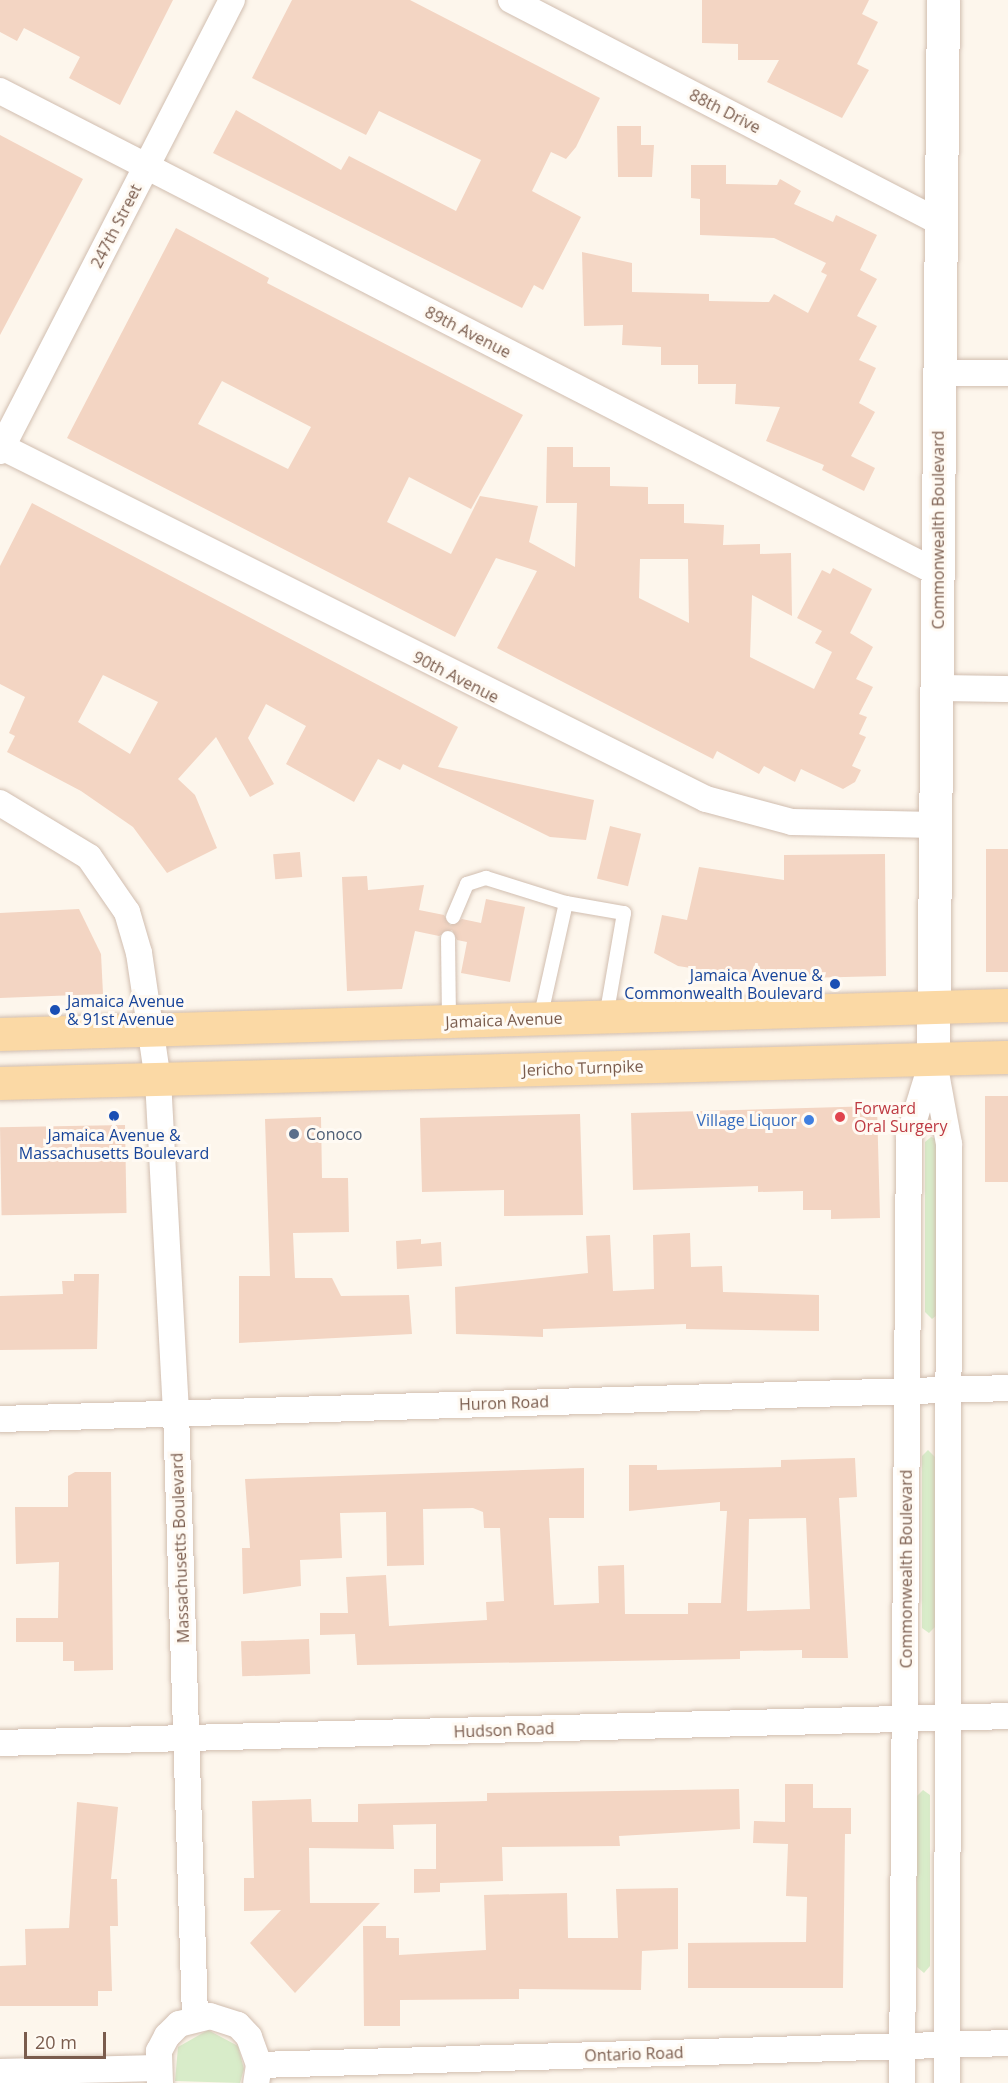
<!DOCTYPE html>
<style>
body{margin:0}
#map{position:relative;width:1008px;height:2083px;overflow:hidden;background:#fdf6ec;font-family:"Open Sans",sans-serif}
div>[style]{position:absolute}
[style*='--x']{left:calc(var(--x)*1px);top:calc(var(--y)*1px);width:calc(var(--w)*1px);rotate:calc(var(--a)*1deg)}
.green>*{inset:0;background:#d8ecc9}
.building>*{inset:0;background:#f3d5c3;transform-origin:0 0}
.roads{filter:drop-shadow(0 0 2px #d1beb0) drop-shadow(0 0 2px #d1beb0)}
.lane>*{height:14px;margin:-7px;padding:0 7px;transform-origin:7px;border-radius:7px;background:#fff}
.street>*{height:26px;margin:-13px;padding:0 13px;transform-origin:13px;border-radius:13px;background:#fff}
.secondary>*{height:33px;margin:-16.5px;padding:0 16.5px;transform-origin:16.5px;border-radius:16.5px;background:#fff}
.primary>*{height:33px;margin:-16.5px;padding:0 16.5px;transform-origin:16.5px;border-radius:16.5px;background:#fbd9a5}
.dots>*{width:16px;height:16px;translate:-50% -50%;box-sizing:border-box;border:3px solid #fffaf3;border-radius:50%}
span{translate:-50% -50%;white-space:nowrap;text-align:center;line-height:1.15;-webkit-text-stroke:6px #fffaf3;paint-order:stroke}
.street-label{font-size:16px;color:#7a5c4d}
.transit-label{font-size:16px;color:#164399}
.right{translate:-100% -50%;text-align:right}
.left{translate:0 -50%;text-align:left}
.health-label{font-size:16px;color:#be3a42}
.shop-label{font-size:16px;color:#366cbe}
.service-label{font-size:16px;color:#4e5e75}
.scale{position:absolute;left:24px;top:2032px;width:82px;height:27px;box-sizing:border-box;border:3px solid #7a5c4d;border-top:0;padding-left:8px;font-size:18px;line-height:21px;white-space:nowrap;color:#7a5c4d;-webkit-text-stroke:4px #fffaf3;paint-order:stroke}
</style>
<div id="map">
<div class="green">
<div style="clip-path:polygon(931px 1137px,937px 1139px,937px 1315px,932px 1319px,925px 1312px,925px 1142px)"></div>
<div style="clip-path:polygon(928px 1450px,935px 1457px,935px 1627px,929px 1633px,922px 1628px,922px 1456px)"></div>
<div style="clip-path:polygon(923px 1790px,930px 1795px,930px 1966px,924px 1973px,917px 1967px,917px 1796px)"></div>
<div style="clip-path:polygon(208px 2030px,238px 2046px,244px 2069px,240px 2083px,175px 2081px,178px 2047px)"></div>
</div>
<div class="building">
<div style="clip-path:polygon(0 0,173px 0,120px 105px,69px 78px,80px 57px,24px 28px,17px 41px,0 32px)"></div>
<div style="clip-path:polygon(292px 0,410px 0,600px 98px,576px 147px,566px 159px,551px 152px,532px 191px,581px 217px,543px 290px,534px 285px,522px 308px,213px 153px,236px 110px,341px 170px,349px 156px,456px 211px,481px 160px,379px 111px,366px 135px,252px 78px)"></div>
<div style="clip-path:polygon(702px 0,869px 0,862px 14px,878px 22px,857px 64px,869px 70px,842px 118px,767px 82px,779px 60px,738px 60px,738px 44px,702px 43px)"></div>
<div style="clip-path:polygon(617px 126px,641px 126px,641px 145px,654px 145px,652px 177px,618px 177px)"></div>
<div style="clip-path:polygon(0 135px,83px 179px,0 335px)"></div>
<div style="clip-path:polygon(691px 165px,726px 165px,726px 184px,777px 185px,780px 179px,801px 191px,794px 204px,833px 222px,836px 215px,877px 235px,860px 270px,877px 279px,857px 316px,877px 326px,859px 360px,876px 368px,859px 403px,875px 412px,851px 456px,875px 468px,864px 491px,822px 470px,824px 465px,766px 441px,780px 407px,735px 404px,736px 384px,698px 384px,698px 365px,661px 365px,661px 347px,622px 345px,623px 325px,584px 326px,582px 252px,632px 263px,632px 292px,709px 294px,709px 301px,769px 302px,774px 294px,808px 313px,827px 275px,821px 272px,826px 263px,774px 238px,700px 235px,700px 199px,691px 198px)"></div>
<div style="clip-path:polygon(evenodd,176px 228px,269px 278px,267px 283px,523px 415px,471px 509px,409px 477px,387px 522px,451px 554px,480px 496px,538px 506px,529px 542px,575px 567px,577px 503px,546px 503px,547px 447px,573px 447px,573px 467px,610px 467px,610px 486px,648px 487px,648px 504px,684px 504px,684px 523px,724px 525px,723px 545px,760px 544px,760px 554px,791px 553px,792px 616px,752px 595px,750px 657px,814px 689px,832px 652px,815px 643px,822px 631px,797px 618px,822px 570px,830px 574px,833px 568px,872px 589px,850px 633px,873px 647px,856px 679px,873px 687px,859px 714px,867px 717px,859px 734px,866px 737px,852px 766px,861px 770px,855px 782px,843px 789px,801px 769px,795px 782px,764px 766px,759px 774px,717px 751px,713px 759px,497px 648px,537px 571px,496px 558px,455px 637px,67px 438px,176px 228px,222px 381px,311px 427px,288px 469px,198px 424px,222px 381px,176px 228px,640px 559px,688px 559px,689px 623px,639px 598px,640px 559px)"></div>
<div style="clip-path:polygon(evenodd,32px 503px,458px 727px,438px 767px,594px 800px,586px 840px,550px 837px,403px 764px,400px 770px,378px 759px,354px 802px,286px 764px,306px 726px,266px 704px,248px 738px,274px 784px,250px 797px,216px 737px,178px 779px,195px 795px,217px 848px,167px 873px,133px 827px,81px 791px,7px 752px,15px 736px,9px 733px,25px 697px,0 684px,0 566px,32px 503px,103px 675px,158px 702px,130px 754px,78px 722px,103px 675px)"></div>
<div style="left:610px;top:826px;width:32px;height:54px;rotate:14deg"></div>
<div style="left:986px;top:849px;width:22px;height:123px"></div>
<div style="left:300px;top:852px;width:25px;height:27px;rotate:85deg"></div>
<div style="clip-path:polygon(885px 854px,886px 976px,761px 979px,678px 966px,654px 953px,662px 915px,687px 920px,699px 867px,784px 880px,784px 855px)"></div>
<div style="clip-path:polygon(367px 876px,368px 890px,424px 885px,419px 910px,444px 915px,450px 925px,462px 919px,481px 923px,486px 899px,525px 907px,510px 982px,461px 973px,467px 942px,457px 940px,452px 930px,439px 936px,415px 931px,402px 989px,347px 991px,342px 877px)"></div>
<div style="clip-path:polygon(79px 909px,101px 954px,103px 994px,0 998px,0 913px)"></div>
<div style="left:985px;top:1096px;width:23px;height:86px"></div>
<div style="clip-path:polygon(877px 1106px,880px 1218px,831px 1219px,831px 1210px,803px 1210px,803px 1191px,758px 1192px,758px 1186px,633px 1190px,631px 1113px)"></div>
<div style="clip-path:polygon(580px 1114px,583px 1215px,504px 1216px,504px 1190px,422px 1192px,420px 1118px)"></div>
<div style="clip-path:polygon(321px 1117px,322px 1178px,348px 1178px,349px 1232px,293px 1233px,295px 1278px,332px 1278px,341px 1296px,409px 1295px,412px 1334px,239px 1343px,239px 1276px,270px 1276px,265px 1119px)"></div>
<div style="left:125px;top:1125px;width:88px;height:125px;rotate:89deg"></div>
<div style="clip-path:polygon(690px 1233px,691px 1267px,722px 1266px,723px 1292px,819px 1295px,819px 1331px,686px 1329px,686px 1324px,543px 1329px,543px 1337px,456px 1334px,455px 1287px,588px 1273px,586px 1236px,610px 1235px,613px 1291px,654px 1289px,653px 1235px)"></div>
<div style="clip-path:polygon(421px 1239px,421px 1244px,441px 1242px,442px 1266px,397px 1269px,396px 1241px)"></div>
<div style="clip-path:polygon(74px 1274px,99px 1274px,97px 1349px,0 1350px,0 1296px,63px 1294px,62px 1281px,74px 1281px)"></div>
<div style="clip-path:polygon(evenodd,855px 1458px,857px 1497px,839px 1498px,848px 1658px,802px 1658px,802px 1650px,740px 1651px,740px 1659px,357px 1665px,355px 1634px,320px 1635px,320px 1613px,348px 1613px,346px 1577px,386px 1575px,389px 1626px,487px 1620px,486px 1602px,504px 1601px,500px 1528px,484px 1528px,483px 1512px,473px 1508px,423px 1509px,424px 1565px,387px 1566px,386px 1512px,340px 1513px,342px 1558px,300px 1560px,301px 1586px,243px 1594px,242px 1548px,250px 1548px,245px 1479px,584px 1468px,584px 1518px,549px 1518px,554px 1605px,599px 1603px,598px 1566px,624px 1565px,625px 1614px,688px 1614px,688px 1603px,721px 1603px,727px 1511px,720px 1511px,720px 1502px,629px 1511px,629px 1465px,657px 1465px,657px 1470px,781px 1467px,781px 1460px,855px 1458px,806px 1518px,810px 1609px,747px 1611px,749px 1519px,806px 1518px)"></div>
<div style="clip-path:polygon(75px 1472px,111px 1472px,113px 1670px,74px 1671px,74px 1661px,63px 1661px,63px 1642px,16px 1642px,16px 1618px,58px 1618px,59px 1562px,16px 1564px,15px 1507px,68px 1507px,68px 1476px)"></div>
<div style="left:309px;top:1639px;width:35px;height:68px;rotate:88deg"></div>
<div style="clip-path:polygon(785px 1784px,813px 1784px,813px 1808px,851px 1808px,851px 1834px,845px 1834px,843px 1988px,688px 1988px,688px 1943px,806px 1942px,807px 1897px,786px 1896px,788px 1844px,753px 1843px,754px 1821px,785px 1822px)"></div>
<div style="clip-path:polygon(739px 1789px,740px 1829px,619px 1836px,620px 1846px,502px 1847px,503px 1881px,440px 1883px,440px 1892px,414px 1893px,414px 1869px,436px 1869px,436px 1824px,393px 1825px,394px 1849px,309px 1848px,310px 1903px,380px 1903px,295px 1993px,250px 1943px,281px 1910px,244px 1911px,244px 1878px,254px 1878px,252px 1801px,311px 1799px,312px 1822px,358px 1822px,358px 1804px,487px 1801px,487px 1793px)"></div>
<div style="clip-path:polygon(77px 1802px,118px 1807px,111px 1879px,117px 1879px,118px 1926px,110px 1926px,112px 1991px,98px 1991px,98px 2006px,0 2006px,0 1966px,26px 1965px,25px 1929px,69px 1928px)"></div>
<div style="clip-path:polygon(678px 1888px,678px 1949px,642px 1951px,641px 1990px,519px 1989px,519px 1999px,400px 2000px,400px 2026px,364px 2026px,363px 1926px,386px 1926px,386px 1938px,399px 1938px,399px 1955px,486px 1950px,484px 1895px,567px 1893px,568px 1938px,618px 1938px,616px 1889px)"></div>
</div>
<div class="roads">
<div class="lane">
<div style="--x:453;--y:917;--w:36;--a:-67"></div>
<div style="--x:467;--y:884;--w:20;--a:-18"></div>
<div style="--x:486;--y:878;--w:84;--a:17.4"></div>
<div style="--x:448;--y:938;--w:83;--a:89.3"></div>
<div style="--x:540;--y:1019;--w:119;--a:-77.4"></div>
<div style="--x:566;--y:903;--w:59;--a:9.8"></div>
<div style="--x:624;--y:913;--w:106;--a:99.8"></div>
</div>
<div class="street">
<div style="--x:511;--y:0;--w:483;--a:27.4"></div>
<div style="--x:0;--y:91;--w:1052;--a:27.2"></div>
<div style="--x:940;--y:373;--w:68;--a:0"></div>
<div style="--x:0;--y:446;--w:789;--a:26.57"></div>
<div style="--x:706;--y:799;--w:89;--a:15"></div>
<div style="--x:792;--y:822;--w:144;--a:1.2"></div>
<div style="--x:0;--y:451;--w:507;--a:-62.78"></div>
<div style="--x:938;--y:688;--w:70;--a:0.8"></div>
<div style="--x:0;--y:803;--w:104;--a:31.2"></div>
<div style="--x:89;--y:857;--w:67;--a:55.4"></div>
<div style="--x:127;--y:912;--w:43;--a:73.7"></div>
<div style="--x:139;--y:953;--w:128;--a:81.5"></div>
<div style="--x:158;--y:1080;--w:332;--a:86.9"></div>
<div style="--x:176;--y:1412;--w:605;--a:88.2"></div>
<div style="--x:934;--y:1062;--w:83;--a:79.6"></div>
<div style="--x:949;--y:1144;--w:939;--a:90.12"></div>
<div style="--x:0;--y:1419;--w:1008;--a:-1.76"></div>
<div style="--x:0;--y:1743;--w:1008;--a:-1.53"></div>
<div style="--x:259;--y:2065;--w:749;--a:-1.68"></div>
<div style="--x:0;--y:2072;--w:157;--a:-1.5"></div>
<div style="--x:160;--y:2083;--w:32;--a:-92"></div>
<div style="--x:159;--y:2051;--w:17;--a:-62"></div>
<div style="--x:167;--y:2036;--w:17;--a:-45"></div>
<div style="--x:179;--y:2024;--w:32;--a:-14"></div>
<div style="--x:210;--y:2016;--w:29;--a:18"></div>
<div style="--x:238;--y:2025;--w:16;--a:47"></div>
<div style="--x:249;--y:2037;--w:30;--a:70"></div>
<div style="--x:259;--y:2065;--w:18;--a:99"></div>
<div style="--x:902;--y:2083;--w:947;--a:-89.58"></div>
<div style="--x:909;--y:1136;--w:81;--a:-72.7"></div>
</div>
<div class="secondary">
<div style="--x:933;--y:1059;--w:1059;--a:-89.46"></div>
</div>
<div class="primary">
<div style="--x:0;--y:1034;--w:1008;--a:-1.65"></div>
<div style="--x:0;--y:1083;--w:1008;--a:-1.48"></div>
</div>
</div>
<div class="dots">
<div style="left:835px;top:984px;background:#1a4fb4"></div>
<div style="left:55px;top:1010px;background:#1a4fb4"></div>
<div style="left:114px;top:1116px;background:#1a4fb4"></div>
<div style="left:840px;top:1117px;background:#e0444e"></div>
<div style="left:809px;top:1120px;background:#3f7fe0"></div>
<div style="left:294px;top:1134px;background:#5c6f8a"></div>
</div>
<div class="street-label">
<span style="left:725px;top:111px;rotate:27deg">88th Drive</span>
<span style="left:116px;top:226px;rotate:-63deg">247th Street</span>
<span style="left:468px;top:332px;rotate:27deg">89th Avenue</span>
<span style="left:938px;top:530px;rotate:-90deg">Commonwealth Boulevard</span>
<span style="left:456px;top:677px;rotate:27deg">90th Avenue</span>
<span style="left:504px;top:1020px;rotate:-2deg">Jamaica Avenue</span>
<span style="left:583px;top:1068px;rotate:-2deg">Jericho Turnpike</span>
<span style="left:504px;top:1403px;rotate:-2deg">Huron Road</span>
<span style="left:180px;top:1548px;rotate:-92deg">Massachusetts Boulevard</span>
<span style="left:906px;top:1569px;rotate:-90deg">Commonwealth Boulevard</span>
<span style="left:504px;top:1730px;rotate:-2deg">Hudson Road</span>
<span style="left:634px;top:2054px;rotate:-2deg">Ontario Road</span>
</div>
<div class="transit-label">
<span class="right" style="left:823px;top:984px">Jamaica Avenue &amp;<br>Commonwealth Boulevard</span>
<span class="left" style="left:67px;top:1010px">Jamaica Avenue<br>&amp; 91st Avenue</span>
<span style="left:114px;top:1144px">Jamaica Avenue &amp;<br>Massachusetts Boulevard</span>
</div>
<div class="health-label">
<span class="left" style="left:854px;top:1117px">Forward<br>Oral Surgery</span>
</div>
<div class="shop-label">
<span class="right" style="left:797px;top:1120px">Village Liquor</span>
</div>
<div class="service-label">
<span class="left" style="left:306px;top:1134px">Conoco</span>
</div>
<div class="scale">20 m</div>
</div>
